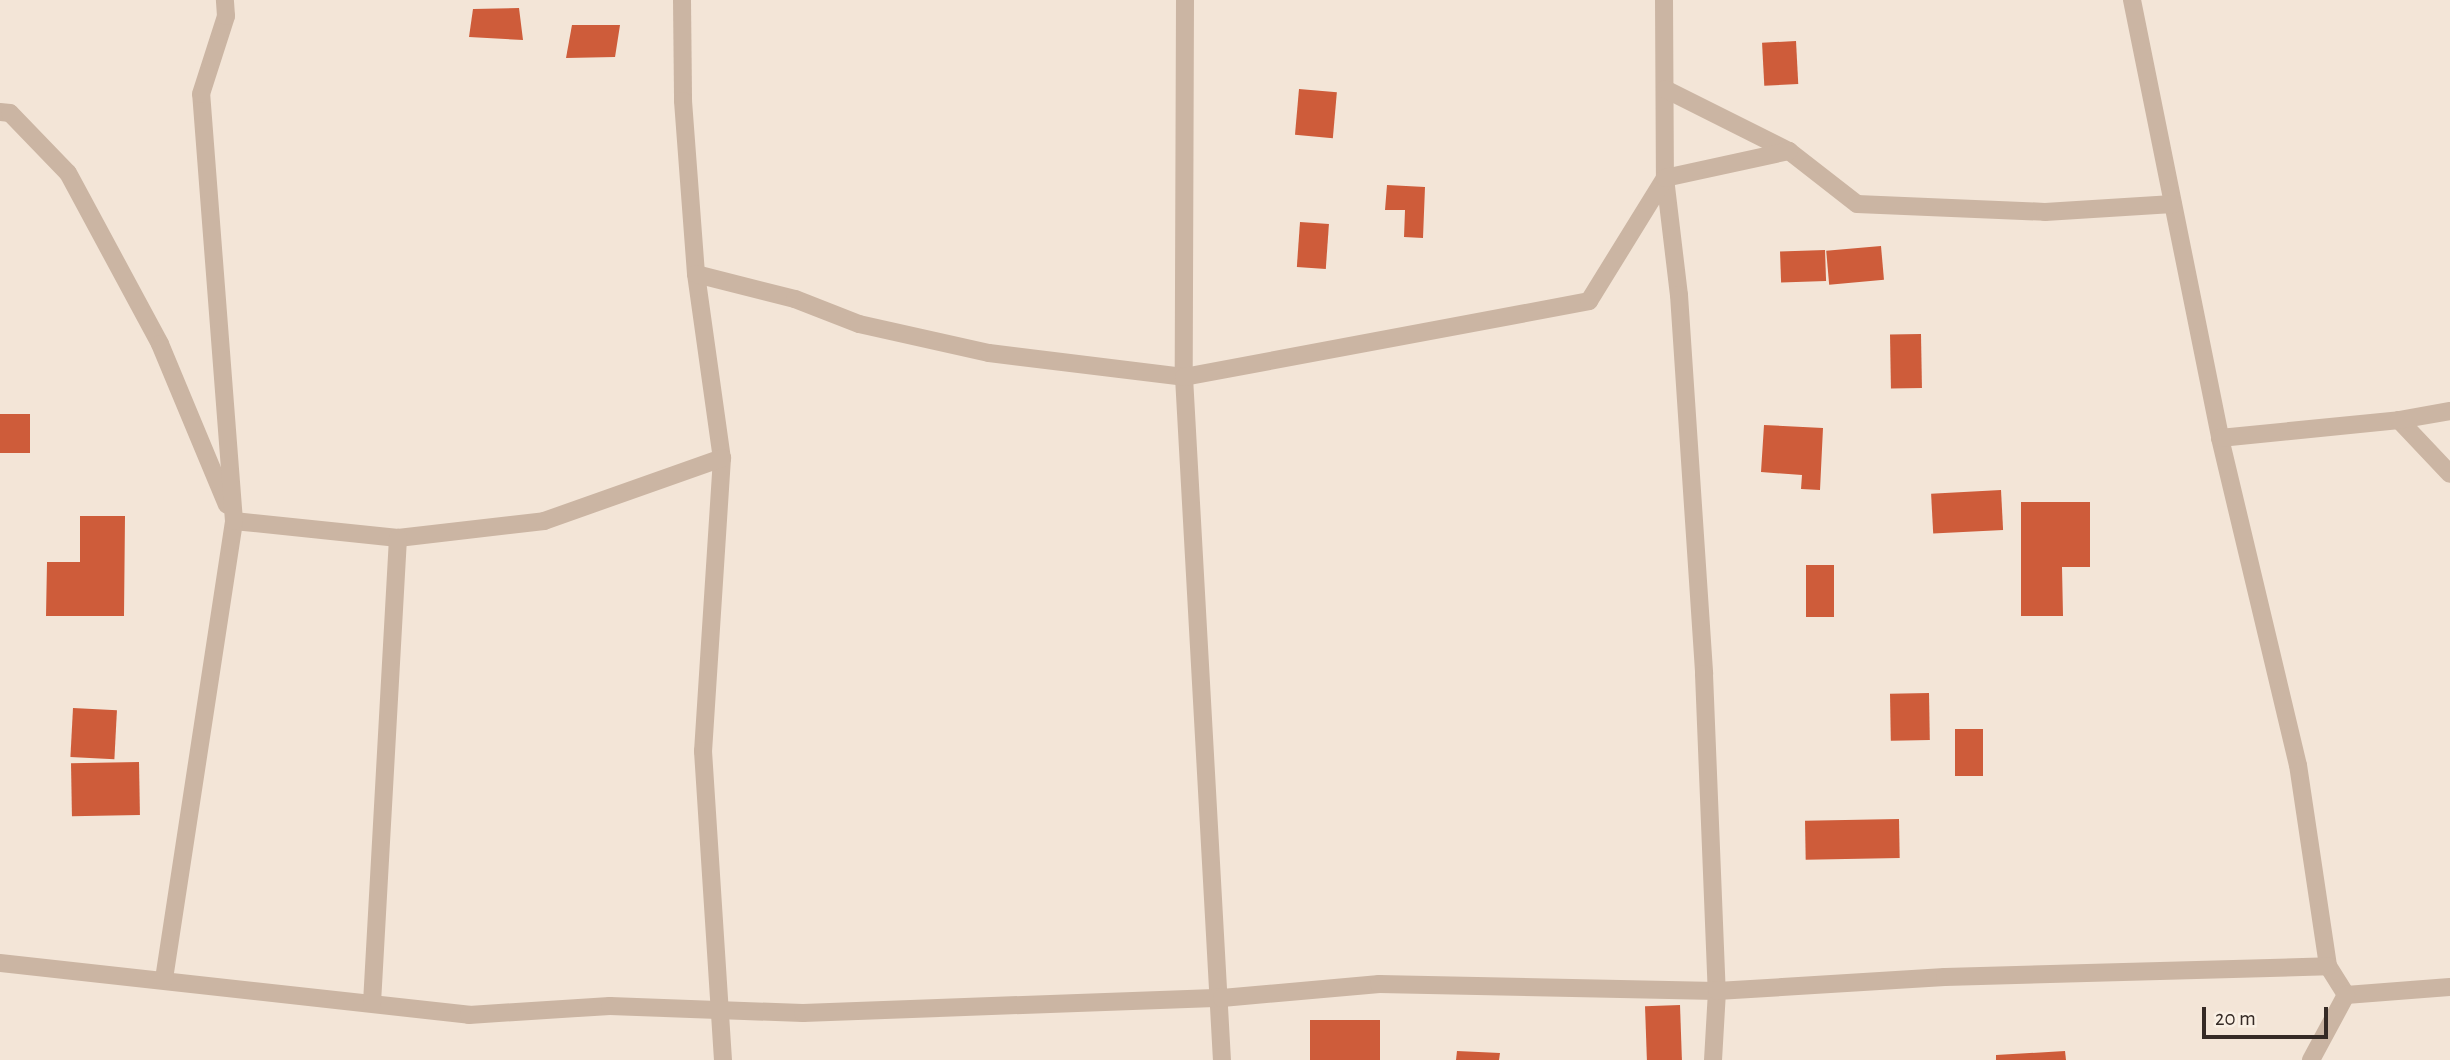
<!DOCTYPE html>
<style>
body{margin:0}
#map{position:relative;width:2450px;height:1060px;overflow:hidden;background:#f3e5d7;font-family:"Alegreya Sans",sans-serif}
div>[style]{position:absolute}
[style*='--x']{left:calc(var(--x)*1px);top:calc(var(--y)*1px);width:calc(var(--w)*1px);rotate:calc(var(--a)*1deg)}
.building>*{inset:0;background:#ce5c3a;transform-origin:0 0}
.minor>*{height:18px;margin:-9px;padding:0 9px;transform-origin:9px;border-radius:9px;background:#cbb5a3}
span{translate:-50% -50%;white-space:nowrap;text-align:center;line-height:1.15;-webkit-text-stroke:5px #faf0e4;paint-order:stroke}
.scale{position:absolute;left:2202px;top:1007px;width:126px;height:32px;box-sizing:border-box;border:4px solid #352a25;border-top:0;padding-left:9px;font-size:21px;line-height:24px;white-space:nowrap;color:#352a25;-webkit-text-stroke:5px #faf0e4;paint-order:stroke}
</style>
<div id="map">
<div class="building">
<div style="clip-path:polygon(519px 8px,523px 40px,469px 37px,473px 9px)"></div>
<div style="clip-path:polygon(572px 25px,620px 25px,615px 57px,566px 58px)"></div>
<div style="left:1796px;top:41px;width:43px;height:34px;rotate:87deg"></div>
<div style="left:1299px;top:89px;width:38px;height:46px;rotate:5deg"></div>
<div style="clip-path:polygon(1387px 185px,1425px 187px,1423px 238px,1404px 237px,1405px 210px,1385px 210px)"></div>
<div style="left:1300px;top:222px;width:29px;height:45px;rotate:4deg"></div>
<div style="left:1881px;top:246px;width:34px;height:55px;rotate:85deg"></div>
<div style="left:1825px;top:250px;width:31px;height:45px;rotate:88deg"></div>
<div style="left:1921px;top:334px;width:54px;height:31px;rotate:89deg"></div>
<div style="left:0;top:414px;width:30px;height:39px"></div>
<div style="clip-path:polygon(1764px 425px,1823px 428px,1820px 490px,1801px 489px,1802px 475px,1761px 472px)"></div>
<div style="left:2001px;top:490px;width:40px;height:70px;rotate:87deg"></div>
<div style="clip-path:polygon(2021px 502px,2090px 502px,2090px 567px,2062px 567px,2063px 616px,2021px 616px)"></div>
<div style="clip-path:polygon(80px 516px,125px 516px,124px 616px,46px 616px,47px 562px,80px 562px)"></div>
<div style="left:1806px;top:565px;width:28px;height:52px"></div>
<div style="left:1929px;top:693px;width:47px;height:39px;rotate:89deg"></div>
<div style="left:73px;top:708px;width:44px;height:49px;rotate:3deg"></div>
<div style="left:1955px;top:729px;width:28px;height:47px"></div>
<div style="left:139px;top:762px;width:53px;height:68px;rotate:89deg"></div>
<div style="left:1899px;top:819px;width:39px;height:94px;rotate:89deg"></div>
<div style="left:1680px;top:1005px;width:55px;height:35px;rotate:88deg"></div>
<div style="left:1310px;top:1020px;width:70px;height:40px"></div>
<div style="clip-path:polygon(1457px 1051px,1500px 1053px,1499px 1060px,1456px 1060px)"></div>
<div style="clip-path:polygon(2065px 1051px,2066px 1060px,1996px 1060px,1996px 1055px)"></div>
</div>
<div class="minor">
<div style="--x:682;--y:0;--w:101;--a:89.4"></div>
<div style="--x:683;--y:101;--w:173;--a:85.7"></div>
<div style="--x:696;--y:274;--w:186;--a:82"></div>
<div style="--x:722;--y:458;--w:294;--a:93.7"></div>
<div style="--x:703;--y:751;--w:310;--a:86.3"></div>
<div style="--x:1185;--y:0;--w:377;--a:90.2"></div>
<div style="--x:1184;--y:377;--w:684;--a:86.82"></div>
<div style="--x:1664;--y:0;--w:178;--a:89.7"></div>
<div style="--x:1665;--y:178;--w:118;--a:83.2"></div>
<div style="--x:1679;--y:295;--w:380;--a:86.2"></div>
<div style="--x:1704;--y:674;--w:317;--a:87.7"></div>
<div style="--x:1717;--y:991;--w:69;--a:93.3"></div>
<div style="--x:2132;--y:0;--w:447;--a:78.6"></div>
<div style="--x:2220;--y:438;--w:336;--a:76.6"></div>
<div style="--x:2298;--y:765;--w:203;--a:81.5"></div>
<div style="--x:2328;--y:966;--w:34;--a:58"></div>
<div style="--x:2346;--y:995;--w:104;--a:-4.4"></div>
<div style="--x:1665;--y:89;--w:139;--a:26.6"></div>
<div style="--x:1789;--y:151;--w:86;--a:37.9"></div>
<div style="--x:1857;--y:204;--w:188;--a:2.4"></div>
<div style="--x:2045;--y:212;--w:128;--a:-3.6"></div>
<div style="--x:0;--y:112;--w:10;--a:6"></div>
<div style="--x:10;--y:113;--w:83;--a:46"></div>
<div style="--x:68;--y:173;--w:194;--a:61.7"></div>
<div style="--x:160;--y:344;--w:174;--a:67.4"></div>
<div style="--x:696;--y:274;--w:102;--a:14.2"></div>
<div style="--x:795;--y:299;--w:69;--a:21.3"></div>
<div style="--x:859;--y:324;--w:133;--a:12.6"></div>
<div style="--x:989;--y:353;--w:196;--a:7"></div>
<div style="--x:1184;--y:377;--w:412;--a:-10.6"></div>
<div style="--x:1589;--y:301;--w:145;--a:-58.3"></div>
<div style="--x:1665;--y:178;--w:127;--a:-12.3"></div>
<div style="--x:2399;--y:420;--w:74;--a:46.6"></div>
<div style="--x:2220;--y:438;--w:180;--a:-5.7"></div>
<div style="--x:2399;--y:420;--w:52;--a:-10"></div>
<div style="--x:234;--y:521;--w:165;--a:5.9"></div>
<div style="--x:398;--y:538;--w:147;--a:-6.6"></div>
<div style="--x:544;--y:521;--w:189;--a:-19.5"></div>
<div style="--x:0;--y:963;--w:472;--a:6.3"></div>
<div style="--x:469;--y:1015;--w:141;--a:-3.7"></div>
<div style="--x:610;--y:1006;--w:193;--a:2.1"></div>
<div style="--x:803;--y:1013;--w:419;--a:-2.1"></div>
<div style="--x:1222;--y:998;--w:158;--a:-5.1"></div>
<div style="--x:1379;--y:984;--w:338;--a:1.2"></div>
<div style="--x:1717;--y:991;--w:228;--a:-3.5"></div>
<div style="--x:1945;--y:977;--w:383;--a:-1.6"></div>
<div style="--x:164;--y:979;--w:463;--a:-81.3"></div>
<div style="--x:234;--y:521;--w:428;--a:-94.4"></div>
<div style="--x:201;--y:94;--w:82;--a:-72.2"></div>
<div style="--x:226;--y:16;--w:16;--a:-94"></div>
<div style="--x:372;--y:1003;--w:466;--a:-86.8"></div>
<div style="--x:2311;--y:1060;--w:74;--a:-61.7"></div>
</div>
<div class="scale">20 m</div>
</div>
